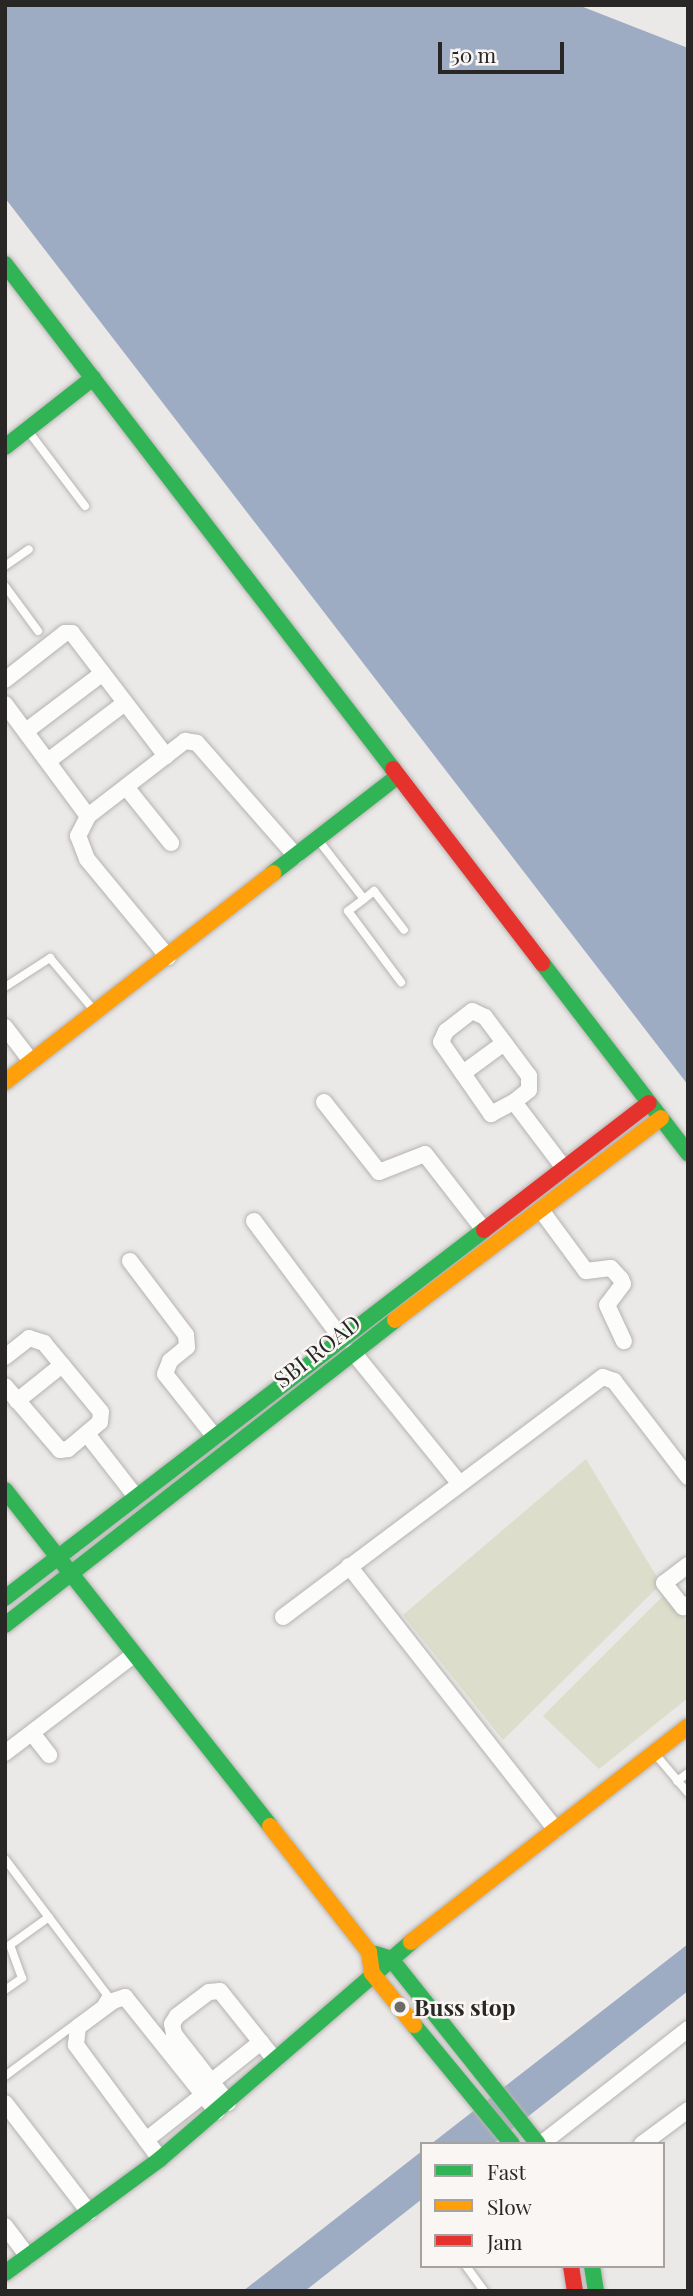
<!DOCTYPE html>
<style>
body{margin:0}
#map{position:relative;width:693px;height:2296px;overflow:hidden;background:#ebe9e7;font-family:"Playfair Display",serif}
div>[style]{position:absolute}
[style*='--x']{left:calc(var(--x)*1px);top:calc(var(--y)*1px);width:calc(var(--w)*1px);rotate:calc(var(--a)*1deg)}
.green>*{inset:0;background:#dcddca}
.water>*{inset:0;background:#9dacc3}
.roads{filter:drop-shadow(0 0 2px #b5b3b2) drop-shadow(0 0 2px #b5b3b2)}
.lane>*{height:8px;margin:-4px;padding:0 4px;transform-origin:4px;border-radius:4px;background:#fcfcfb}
.street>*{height:16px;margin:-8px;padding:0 8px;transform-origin:8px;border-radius:8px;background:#fcfcfb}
.fast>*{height:16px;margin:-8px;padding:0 8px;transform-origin:8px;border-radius:8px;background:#30b455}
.slow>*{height:16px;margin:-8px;padding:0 8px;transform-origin:8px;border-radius:8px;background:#ff9f0a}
.jam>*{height:16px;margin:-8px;padding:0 8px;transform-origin:8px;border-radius:8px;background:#e5322d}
.dots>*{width:19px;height:19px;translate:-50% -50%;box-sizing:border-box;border:4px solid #f9f6f3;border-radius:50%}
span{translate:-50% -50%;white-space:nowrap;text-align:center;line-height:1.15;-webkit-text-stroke:5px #f9f6f3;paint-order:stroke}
.street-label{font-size:23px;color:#282726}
.poi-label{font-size:23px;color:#282726;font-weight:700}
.left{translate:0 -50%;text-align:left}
.frame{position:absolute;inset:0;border:7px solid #282726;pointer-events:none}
.legend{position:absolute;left:420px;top:2142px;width:245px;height:126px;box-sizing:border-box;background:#f9f6f3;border:2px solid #a5a3a1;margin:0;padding:9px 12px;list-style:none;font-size:21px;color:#282726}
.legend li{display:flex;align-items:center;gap:14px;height:35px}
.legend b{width:35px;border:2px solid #a5a3a1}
.scale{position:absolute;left:438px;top:42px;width:126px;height:32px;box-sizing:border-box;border:4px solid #282726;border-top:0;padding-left:9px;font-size:21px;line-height:24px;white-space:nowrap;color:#282726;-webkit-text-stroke:5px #f9f6f3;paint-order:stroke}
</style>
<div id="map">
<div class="green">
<div style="clip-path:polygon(586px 1459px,661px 1584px,503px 1740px,403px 1615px)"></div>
<div style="clip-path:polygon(668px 1591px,688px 1624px,688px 1698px,599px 1769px,543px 1716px)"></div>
</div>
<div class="water">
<div style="clip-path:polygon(5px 5px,578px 5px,688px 48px,688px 1085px,5px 198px)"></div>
<div style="clip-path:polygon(688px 1944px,688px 1991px,493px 2144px,431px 2144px)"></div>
<div style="clip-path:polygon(422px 2151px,422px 2199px,305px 2291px,243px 2291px)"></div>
</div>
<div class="roads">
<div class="lane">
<div style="--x:29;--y:432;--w:93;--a:52.9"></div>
<div style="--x:5;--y:566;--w:29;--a:-35"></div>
<div style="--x:5;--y:586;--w:56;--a:53.7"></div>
<div style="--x:319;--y:841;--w:73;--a:52.2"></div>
<div style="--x:364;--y:899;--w:13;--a:-39"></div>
<div style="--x:374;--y:891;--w:49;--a:52.4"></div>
<div style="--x:364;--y:899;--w:20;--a:143"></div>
<div style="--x:348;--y:911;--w:89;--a:53.3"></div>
<div style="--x:5;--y:987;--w:54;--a:-32.8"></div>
<div style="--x:50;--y:958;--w:67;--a:49.9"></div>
<div style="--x:656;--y:1755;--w:50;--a:49.9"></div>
<div style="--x:677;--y:1781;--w:14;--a:-36"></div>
<div style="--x:5;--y:1859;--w:170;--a:53.1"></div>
<div style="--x:107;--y:1995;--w:9;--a:122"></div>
<div style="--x:5;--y:1990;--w:21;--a:-35"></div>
<div style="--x:22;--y:1978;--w:35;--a:-110"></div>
<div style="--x:10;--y:1945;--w:48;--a:-35.7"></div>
<div style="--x:5;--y:2076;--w:91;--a:-36.5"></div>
<div style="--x:466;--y:2266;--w:31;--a:54"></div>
</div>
<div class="street">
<div style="--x:5;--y:680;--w:76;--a:-38.1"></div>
<div style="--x:65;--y:633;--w:7;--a:0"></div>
<div style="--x:72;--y:633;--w:155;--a:52.6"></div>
<div style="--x:5;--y:704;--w:139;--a:53.5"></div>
<div style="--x:26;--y:731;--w:96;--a:-37"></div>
<div style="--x:48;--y:761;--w:96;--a:-37"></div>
<div style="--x:126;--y:787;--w:72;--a:51.2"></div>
<div style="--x:168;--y:957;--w:127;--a:-129.6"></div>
<div style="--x:87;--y:859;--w:25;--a:-111"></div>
<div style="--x:78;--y:836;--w:22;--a:-63"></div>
<div style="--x:88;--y:816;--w:123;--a:-37.7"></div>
<div style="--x:185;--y:741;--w:12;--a:9"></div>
<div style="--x:197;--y:743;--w:150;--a:48.8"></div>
<div style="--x:5;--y:1027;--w:43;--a:52.6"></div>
<div style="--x:463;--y:1073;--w:51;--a:-36.2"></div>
<div style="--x:324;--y:1102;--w:89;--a:51.8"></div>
<div style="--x:379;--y:1172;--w:49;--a:-21.4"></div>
<div style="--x:425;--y:1154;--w:96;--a:52.2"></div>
<div style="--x:514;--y:1102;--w:19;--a:-39"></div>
<div style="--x:529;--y:1090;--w:14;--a:-90"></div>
<div style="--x:529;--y:1076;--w:74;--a:-126.7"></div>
<div style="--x:485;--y:1017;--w:14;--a:-155"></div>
<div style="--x:472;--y:1011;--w:33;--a:142"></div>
<div style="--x:446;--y:1031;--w:12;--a:114"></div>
<div style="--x:441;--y:1042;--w:88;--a:55.2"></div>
<div style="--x:491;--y:1114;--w:26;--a:-28"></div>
<div style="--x:514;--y:1102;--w:83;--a:52.9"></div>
<div style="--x:541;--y:1210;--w:76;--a:53.6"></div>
<div style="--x:586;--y:1271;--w:25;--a:-7"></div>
<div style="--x:611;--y:1268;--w:15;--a:48"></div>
<div style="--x:621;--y:1279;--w:5;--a:68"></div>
<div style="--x:623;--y:1284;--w:26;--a:127"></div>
<div style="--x:607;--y:1305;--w:40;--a:65"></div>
<div style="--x:254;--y:1221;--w:147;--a:53.3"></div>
<div style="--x:130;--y:1261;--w:93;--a:52.9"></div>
<div style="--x:186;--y:1335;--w:12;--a:85"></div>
<div style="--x:187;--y:1347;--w:22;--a:141"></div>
<div style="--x:170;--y:1361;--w:14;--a:111"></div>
<div style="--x:165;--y:1374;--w:80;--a:51.6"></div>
<div style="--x:353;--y:1352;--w:169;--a:51"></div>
<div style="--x:5;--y:1357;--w:31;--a:-38"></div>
<div style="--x:29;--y:1338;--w:16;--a:18"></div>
<div style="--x:44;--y:1343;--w:89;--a:50.4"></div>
<div style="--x:101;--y:1412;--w:10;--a:96"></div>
<div style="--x:100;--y:1422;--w:42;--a:139.8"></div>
<div style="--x:68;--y:1449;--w:8;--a:173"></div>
<div style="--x:60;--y:1450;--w:84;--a:-130.7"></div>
<div style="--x:17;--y:1401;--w:58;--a:-38.7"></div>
<div style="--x:87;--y:1434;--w:80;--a:52.1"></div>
<div style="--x:688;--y:1565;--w:30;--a:143"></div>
<div style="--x:664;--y:1583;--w:31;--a:52"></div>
<div style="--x:683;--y:1607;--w:6;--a:-31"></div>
<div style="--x:349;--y:1566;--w:335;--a:51.9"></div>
<div style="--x:283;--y:1617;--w:400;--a:-36.9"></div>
<div style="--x:603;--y:1377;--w:12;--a:20"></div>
<div style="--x:614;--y:1381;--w:121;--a:52.4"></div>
<div style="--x:32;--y:1733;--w:28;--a:52"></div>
<div style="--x:5;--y:1753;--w:163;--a:-37.3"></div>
<div style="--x:211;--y:2082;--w:64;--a:-38.7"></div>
<div style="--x:5;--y:2103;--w:138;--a:52.4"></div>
<div style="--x:228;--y:2103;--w:88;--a:-128"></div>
<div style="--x:174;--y:2034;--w:10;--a:-101"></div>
<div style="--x:172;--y:2024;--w:9;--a:-58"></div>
<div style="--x:177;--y:2016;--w:40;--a:-37"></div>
<div style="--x:209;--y:1992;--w:11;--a:-5"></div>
<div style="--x:220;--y:1991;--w:88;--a:51.4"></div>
<div style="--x:146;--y:2140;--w:73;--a:-38.3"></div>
<div style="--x:541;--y:2144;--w:187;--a:-38"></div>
<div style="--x:642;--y:2144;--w:57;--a:-36.5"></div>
<div style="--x:160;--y:2159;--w:142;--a:-126.4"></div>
<div style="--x:76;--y:2045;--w:18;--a:-84"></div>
<div style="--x:78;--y:2027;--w:44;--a:-36.6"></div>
<div style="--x:113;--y:2001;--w:13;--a:-18"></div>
<div style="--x:125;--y:1997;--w:147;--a:51.3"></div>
<div style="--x:5;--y:2226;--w:38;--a:53"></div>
</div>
<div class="fast">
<div style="--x:5;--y:264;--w:637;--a:52.46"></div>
<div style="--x:5;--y:447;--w:112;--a:-38.1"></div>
<div style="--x:273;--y:873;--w:158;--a:-37.8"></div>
<div style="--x:542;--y:963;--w:240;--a:52.5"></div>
<div style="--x:5;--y:1490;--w:428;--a:51.7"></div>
<div style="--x:5;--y:1598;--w:604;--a:-37.53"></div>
<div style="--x:5;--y:1625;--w:495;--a:-38"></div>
<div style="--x:376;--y:1954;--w:16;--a:18"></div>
<div style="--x:391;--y:1959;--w:236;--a:51.5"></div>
<div style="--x:414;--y:2025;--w:154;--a:50.5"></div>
<div style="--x:592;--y:2266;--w:25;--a:81"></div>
<div style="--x:5;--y:2273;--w:192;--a:-36.3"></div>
<div style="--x:160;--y:2159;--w:332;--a:-40.8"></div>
</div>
<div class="slow">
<div style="--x:5;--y:1082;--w:340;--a:-37.9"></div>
<div style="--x:395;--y:1320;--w:334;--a:-37.2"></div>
<div style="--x:270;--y:1826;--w:160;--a:51.8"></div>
<div style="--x:369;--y:1952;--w:21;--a:82"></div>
<div style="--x:372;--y:1973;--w:67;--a:51.1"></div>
<div style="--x:411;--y:1942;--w:351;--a:-37.9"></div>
</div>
<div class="jam">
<div style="--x:393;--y:769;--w:245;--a:52.5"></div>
<div style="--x:484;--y:1230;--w:208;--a:-37.6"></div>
<div style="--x:571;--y:2266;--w:25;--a:81"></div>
</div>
</div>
<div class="dots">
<div style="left:400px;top:2007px;background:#6c6b6a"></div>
</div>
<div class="street-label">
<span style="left:317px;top:1351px;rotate:-38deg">SBI ROAD</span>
</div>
<div class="poi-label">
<span class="left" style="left:414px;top:2007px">Buss stop</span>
</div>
<div class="frame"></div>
<ul class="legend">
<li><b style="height:9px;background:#30b455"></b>Fast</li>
<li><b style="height:9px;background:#ff9f0a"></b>Slow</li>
<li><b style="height:9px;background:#e5322d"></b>Jam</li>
</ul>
<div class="scale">50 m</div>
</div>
